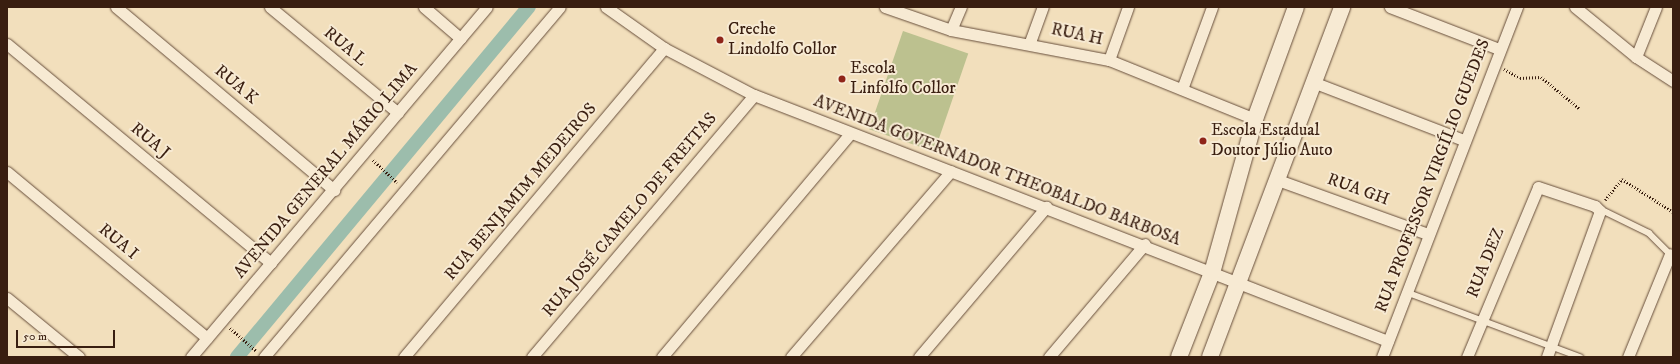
<!DOCTYPE html>
<meta charset="utf-8">
<style>
body{margin:0}
#map{position:relative;width:1680px;height:364px;overflow:hidden;background:#f2dfbc;font-family:"IM FELL DW Pica",serif}
div>[style]{position:absolute}
[style*='--x']{left:calc(var(--x)*1px);top:calc(var(--y)*1px);width:calc(var(--w)*1px);rotate:calc(var(--a)*1deg)}
.green>*{inset:0;background:#bcc18f;transform-origin:0 0}
.canal>*{height:14px;margin:-7px;padding:0 7px;transform-origin:7px;border-radius:7px;background:#9cbdac}
.path>*{height:2.5px;margin-top:-1.25px;transform-origin:0;background:repeating-linear-gradient(90deg,#391e10 0 1px,transparent 0 3px)}
.roads{filter:drop-shadow(0 0 1px #674e3b) drop-shadow(0 0 1px #674e3b)}
.lane>*{height:5.5px;margin:-2.75px;padding:0 2.75px;transform-origin:2.75px;border-radius:2.75px;background:#f7ead3}
.street>*{height:11px;margin:-5.5px;padding:0 5.5px;transform-origin:5.5px;border-radius:5.5px;background:#f7ead3}
.secondary>*{height:16px;margin:-8px;padding:0 8px;transform-origin:8px;border-radius:8px;background:#f7ead3}
.dots>*{width:11px;height:11px;translate:-50% -50%;box-sizing:border-box;border:2px solid #f7ead3;border-radius:50%}
span{translate:-50% -50%;white-space:nowrap;text-align:center;line-height:1.15;-webkit-text-stroke:4px #f7ead3;paint-order:stroke}
.poi-label{font-size:17px;color:#391e10}
.left{translate:0 -50%;text-align:left}
.street-label{font-size:17px;color:#391e10}
.frame{position:absolute;inset:0;border:8px solid #391e10;pointer-events:none}
.scale{position:absolute;left:16px;top:330px;width:99px;height:18px;box-sizing:border-box;border:2px solid #391e10;border-top:0;padding-left:5px;font-size:12px;line-height:14px;white-space:nowrap;color:#391e10;-webkit-text-stroke:3px #f7ead3;paint-order:stroke}
</style>
<div id="map">
<div class="green">
<div style="left:903px;top:31px;width:69px;height:104px;rotate:19deg"></div>
</div>
<div class="canal">
<div style="--x:237;--y:357;--w:456;--a:-50.2"></div>
</div>
<div class="path">
<div style="--x:1504;--y:69;--w:18;--a:29"></div>
<div style="--x:1520;--y:78;--w:21;--a:-3"></div>
<div style="--x:1541;--y:77;--w:50;--a:39.4"></div>
<div style="--x:373;--y:160;--w:33;--a:43"></div>
<div style="--x:1605;--y:200;--w:27;--a:-51"></div>
<div style="--x:1622;--y:179;--w:61;--a:32.9"></div>
<div style="--x:230;--y:328;--w:35;--a:41"></div>
</div>
<div class="roads">
<div class="lane">
<div style="--x:1598;--y:208;--w:57;--a:26.1"></div>
<div style="--x:1649;--y:233;--w:31;--a:45"></div>
<div style="--x:1406;--y:292;--w:186;--a:20.5"></div>
</div>
<div class="street">
<div style="--x:116;--y:7;--w:285;--a:40"></div>
<div style="--x:270;--y:7;--w:166;--a:39.6"></div>
<div style="--x:424;--y:7;--w:48;--a:40.7"></div>
<div style="--x:606;--y:7;--w:71;--a:35.3"></div>
<div style="--x:664;--y:48;--w:102;--a:27.6"></div>
<div style="--x:754;--y:95;--w:680;--a:21.21"></div>
<div style="--x:885;--y:7;--w:70;--a:19.2"></div>
<div style="--x:951;--y:30;--w:161;--a:10.8"></div>
<div style="--x:1109;--y:60;--w:157;--a:22"></div>
<div style="--x:1390;--y:7;--w:117;--a:21.1"></div>
<div style="--x:1575;--y:7;--w:79;--a:39.3"></div>
<div style="--x:1636;--y:57;--w:44;--a:33"></div>
<div style="--x:951;--y:30;--w:25;--a:-67"></div>
<div style="--x:1030;--y:42;--w:37;--a:-70"></div>
<div style="--x:7;--y:44;--w:343;--a:39.7"></div>
<div style="--x:1636;--y:57;--w:54;--a:-68.2"></div>
<div style="--x:1109;--y:60;--w:56;--a:-70.3"></div>
<div style="--x:1313;--y:82;--w:161;--a:21.1"></div>
<div style="--x:1182;--y:89;--w:87;--a:-69.9"></div>
<div style="--x:7;--y:172;--w:260;--a:39.7"></div>
<div style="--x:1275;--y:179;--w:163;--a:19.8"></div>
<div style="--x:7;--y:298;--w:93;--a:39.3"></div>
<div style="--x:191;--y:357;--w:458;--a:-49.8"></div>
<div style="--x:264;--y:357;--w:458;--a:-49.8"></div>
<div style="--x:404;--y:357;--w:404;--a:-49.9"></div>
<div style="--x:532;--y:357;--w:343;--a:-49.7"></div>
<div style="--x:662;--y:357;--w:292;--a:-49.9"></div>
<div style="--x:791;--y:357;--w:245;--a:-49.3"></div>
<div style="--x:919;--y:357;--w:197;--a:-49.7"></div>
<div style="--x:1049;--y:357;--w:148;--a:-49.7"></div>
<div style="--x:1382;--y:357;--w:375;--a:-68.9"></div>
<div style="--x:1467;--y:357;--w:184;--a:-67.3"></div>
<div style="--x:1538;--y:187;--w:60;--a:18.4"></div>
<div style="--x:1595;--y:206;--w:7;--a:45"></div>
<div style="--x:1600;--y:211;--w:155;--a:110"></div>
<div style="--x:1628;--y:357;--w:111;--a:-67.8"></div>
</div>
<div class="secondary">
<div style="--x:1179;--y:357;--w:90;--a:-68.6"></div>
<div style="--x:1212;--y:273;--w:160;--a:-74.4"></div>
<div style="--x:1255;--y:119;--w:119;--a:-69.9"></div>
<div style="--x:1210;--y:357;--w:374;--a:-69.3"></div>
</div>
</div>
<div class="dots">
<div style="left:720px;top:40px;background:#8f2418"></div>
<div style="left:842px;top:79px;background:#8f2418"></div>
<div style="left:1203px;top:141px;background:#8f2418"></div>
</div>
<div class="poi-label">
<span class="left" style="left:728px;top:40px">Creche<br>Lindolfo Collor</span>
<span class="left" style="left:850px;top:79px">Escola<br>Linfolfo Collor</span>
<span class="left" style="left:1211px;top:141px">Escola Estadual<br>Doutor Júlio Auto</span>
</div>
<div class="street-label">
<span style="left:1077px;top:35px;rotate:12deg">RUA H</span>
<span style="left:345px;top:47px;rotate:40deg">RUA L</span>
<span style="left:236px;top:85px;rotate:40deg">RUA K</span>
<span style="left:150px;top:141px;rotate:40deg">RUA J</span>
<span style="left:326px;top:171px;rotate:-50deg">AVENIDA GENERAL MÁRIO LIMA</span>
<span style="left:997px;top:171px;rotate:21deg">AVENIDA GOVERNADOR THEOBALDO BARBOSA</span>
<span style="left:1433px;top:176px;rotate:-69deg">RUA PROFESSOR VIRGÍLIO GUEDES</span>
<span style="left:1358px;top:190px;rotate:20deg">RUA GH</span>
<span style="left:521px;top:192px;rotate:-50deg">RUA BENJAMIM MEDEIROS</span>
<span style="left:630px;top:215px;rotate:-50deg">RUA JOSÉ CAMELO DE FREITAS</span>
<span style="left:118px;top:242px;rotate:40deg">RUA I</span>
<span style="left:1486px;top:263px;rotate:-68deg">RUA DEZ</span>
</div>
<div class="frame"></div>
<div class="scale">50 m</div>
</div>
